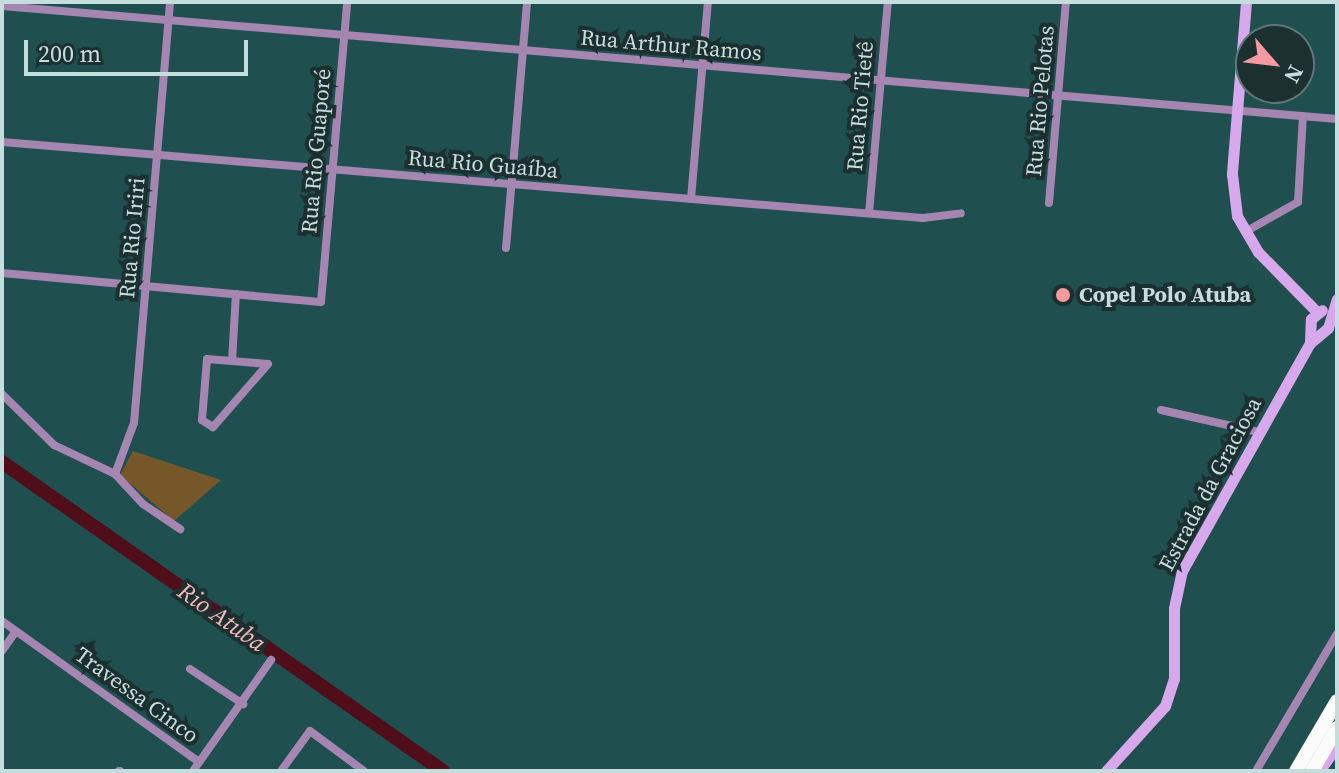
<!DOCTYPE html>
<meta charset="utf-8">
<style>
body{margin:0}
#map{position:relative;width:1339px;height:773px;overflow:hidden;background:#1f4f4f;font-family:"Source Serif 4",serif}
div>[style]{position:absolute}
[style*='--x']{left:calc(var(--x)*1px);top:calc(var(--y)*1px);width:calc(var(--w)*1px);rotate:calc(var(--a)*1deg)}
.green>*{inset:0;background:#75572a}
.river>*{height:14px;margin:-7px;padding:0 7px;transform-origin:7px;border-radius:7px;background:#500d1a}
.street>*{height:8px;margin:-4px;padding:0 4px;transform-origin:4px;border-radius:4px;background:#a486b1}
.secondary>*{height:11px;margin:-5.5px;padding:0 5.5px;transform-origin:5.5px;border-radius:5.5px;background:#d8a8ec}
.highway>*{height:14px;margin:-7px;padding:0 7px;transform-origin:7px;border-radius:7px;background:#fbfbfb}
.dots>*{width:22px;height:22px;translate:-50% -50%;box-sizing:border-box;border:4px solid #1c3030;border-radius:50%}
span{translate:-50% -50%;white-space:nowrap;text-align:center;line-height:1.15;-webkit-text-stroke:8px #1c3030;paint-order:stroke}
.street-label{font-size:22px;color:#c5dddd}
.poi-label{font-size:22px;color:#c5dddd;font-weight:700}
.left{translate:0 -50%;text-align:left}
.water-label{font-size:24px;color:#f9b7ba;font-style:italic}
.frame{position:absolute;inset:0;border:4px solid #c5dddd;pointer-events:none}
.north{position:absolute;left:1235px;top:24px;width:80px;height:80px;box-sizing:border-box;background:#1c3030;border:2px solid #607575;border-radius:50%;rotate:118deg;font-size:22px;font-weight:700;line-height:32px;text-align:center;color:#c5dddd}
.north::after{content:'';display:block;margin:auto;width:28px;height:36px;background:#f49aa0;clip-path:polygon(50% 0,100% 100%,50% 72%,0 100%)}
.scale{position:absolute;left:24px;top:40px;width:224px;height:36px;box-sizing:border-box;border:4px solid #c5dddd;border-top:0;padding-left:10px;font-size:24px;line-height:28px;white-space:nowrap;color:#c5dddd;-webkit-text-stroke:6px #1c3030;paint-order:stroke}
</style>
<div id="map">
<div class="green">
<div style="clip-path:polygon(133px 451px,221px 480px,174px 521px,120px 475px)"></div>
</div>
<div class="river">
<div style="--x:2;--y:462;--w:538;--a:35.02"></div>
</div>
<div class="street">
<div style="--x:2;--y:6;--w:1340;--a:4.84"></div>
<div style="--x:2;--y:142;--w:924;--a:4.72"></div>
<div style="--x:923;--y:218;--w:38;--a:-7"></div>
<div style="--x:691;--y:199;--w:198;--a:-85.1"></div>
<div style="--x:1049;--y:203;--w:202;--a:-85.2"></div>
<div style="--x:869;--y:213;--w:212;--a:-84.9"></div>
<div style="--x:1245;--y:232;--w:61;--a:-29.5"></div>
<div style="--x:1298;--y:202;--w:86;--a:-86.7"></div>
<div style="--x:506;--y:248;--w:247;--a:-85.1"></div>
<div style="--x:2;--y:273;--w:320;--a:5.2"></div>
<div style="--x:321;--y:302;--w:301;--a:-85"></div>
<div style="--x:207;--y:359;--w:61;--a:4.7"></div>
<div style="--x:268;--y:364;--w:84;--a:131.1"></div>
<div style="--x:213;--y:427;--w:13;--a:-148"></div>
<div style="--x:202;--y:420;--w:61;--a:-85.3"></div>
<div style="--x:232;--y:361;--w:67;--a:-86.6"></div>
<div style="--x:2;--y:394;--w:73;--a:44.4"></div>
<div style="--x:54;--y:445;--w:68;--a:25.4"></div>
<div style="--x:115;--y:474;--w:41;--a:47"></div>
<div style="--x:143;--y:504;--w:45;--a:34"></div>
<div style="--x:1161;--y:410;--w:100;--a:12.7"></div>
<div style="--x:115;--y:474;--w:54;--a:-69.6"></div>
<div style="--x:134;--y:423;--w:423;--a:-85.1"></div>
<div style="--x:2;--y:621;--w:242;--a:35.6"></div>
<div style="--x:2;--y:651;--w:24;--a:-55"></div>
<div style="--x:190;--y:669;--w:64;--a:33.4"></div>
<div style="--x:119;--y:771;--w:1;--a:0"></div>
<div style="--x:193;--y:771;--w:136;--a:-54.9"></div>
<div style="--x:281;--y:771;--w:49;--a:-54.1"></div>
<div style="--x:310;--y:731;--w:67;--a:36.5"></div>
<div style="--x:1256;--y:771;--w:159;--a:-59.4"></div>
</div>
<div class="secondary">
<div style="--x:1246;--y:2;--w:173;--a:94.7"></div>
<div style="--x:1232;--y:174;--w:42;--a:83.2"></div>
<div style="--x:1237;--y:216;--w:42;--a:59.7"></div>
<div style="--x:1258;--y:252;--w:84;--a:45.5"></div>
<div style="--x:1310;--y:343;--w:24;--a:-88"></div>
<div style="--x:1311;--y:319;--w:14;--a:-39"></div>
<div style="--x:1106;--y:771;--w:88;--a:-47.8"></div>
<div style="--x:1165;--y:706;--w:28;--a:-72"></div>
<div style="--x:1174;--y:679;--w:71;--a:-90"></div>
<div style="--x:1174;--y:608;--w:38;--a:-78"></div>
<div style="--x:1182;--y:571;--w:261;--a:-60.7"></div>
<div style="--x:1310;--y:343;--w:23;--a:-40"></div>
<div style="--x:1328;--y:328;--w:30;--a:-73"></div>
<div style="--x:1319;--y:771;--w:31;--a:-54"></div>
</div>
<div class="highway">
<div style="--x:1296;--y:771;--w:81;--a:-59.6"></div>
<div style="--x:1312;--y:771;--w:50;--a:-59.8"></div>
</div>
<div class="dots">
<div style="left:1063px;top:295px;background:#f49aa0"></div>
</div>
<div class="street-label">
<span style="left:671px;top:45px;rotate:5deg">Rua Arthur Ramos</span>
<span style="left:1040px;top:101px;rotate:-85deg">Rua Rio Pelotas</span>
<span style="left:860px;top:106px;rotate:-85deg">Rua Rio Tietê</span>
<span style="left:316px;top:151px;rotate:-85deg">Rua Rio Guaporé</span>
<span style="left:483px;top:164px;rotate:5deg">Rua Rio Guaíba</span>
<span style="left:132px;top:238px;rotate:-85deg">Rua Rio Iriri</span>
<span style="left:1210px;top:484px;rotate:-62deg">Estrada da Graciosa</span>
<span style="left:137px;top:695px;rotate:36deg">Travessa Cinco</span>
</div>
<div class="poi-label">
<span class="left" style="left:1079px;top:295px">Copel Polo Atuba</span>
</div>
<div class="water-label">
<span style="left:222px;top:617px;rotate:35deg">Rio Atuba</span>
</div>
<div class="frame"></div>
<div class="north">N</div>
<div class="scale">200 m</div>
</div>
